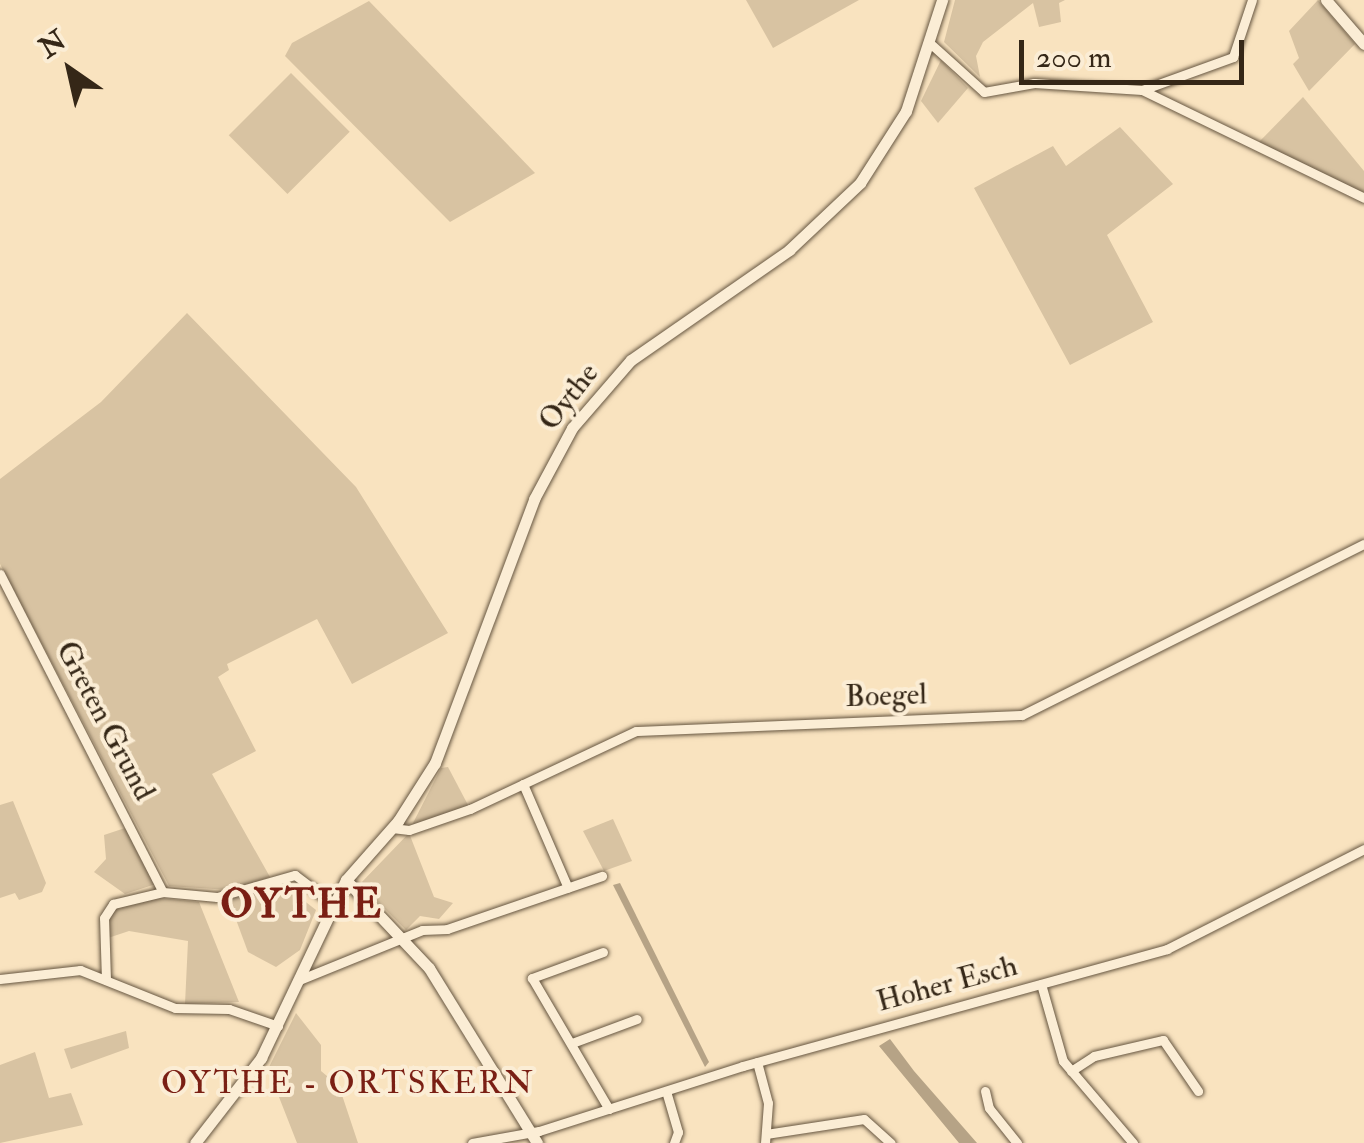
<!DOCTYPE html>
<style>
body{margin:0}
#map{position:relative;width:1364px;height:1143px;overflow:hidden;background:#f9e3bf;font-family:"IM FELL Double Pica",serif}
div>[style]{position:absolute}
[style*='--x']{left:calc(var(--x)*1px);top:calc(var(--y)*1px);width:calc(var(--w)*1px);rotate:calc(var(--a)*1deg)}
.green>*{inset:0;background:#d8c3a2;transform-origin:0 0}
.water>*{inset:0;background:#b6a386}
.roads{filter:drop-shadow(0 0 2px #665641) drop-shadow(0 0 2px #665641)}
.street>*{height:9px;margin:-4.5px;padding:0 4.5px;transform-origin:4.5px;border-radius:4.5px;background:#fbedd5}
.secondary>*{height:11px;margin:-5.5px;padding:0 5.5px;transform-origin:5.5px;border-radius:5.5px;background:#fbedd5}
span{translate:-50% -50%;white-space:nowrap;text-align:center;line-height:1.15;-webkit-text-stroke:8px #fbedd5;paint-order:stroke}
.street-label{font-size:30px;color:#352717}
.neighbourhood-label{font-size:32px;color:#7a1f14;letter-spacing:2.5px}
.district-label{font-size:40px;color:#7a1f14;font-weight:700;letter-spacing:2.5px}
.north{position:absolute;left:20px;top:20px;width:100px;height:100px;-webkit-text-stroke:8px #fbedd5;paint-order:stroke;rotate:326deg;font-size:28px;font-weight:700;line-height:40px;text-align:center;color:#352717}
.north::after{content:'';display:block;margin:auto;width:35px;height:45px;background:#352717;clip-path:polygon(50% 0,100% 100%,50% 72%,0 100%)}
.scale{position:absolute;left:1019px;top:40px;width:225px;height:45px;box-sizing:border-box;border:5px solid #352717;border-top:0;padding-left:12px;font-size:30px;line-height:35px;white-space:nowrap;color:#352717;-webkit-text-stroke:8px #fbedd5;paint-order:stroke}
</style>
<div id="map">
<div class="green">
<div style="clip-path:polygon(746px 0,859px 0,773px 48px)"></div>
<div style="clip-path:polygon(955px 0,1065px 0,1059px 3px,1061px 22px,1039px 27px,1033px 3px,983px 42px,976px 56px,980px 77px,944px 42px)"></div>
<div style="clip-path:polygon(1318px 0,1355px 44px,1309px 91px,1293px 64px,1299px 58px,1289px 31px)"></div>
<div style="clip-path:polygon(369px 1px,535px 173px,450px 222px,285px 56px,292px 43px)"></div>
<div style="clip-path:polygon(941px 60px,968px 88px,938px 123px,921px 101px)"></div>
<div style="left:291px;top:73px;width:83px;height:88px;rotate:45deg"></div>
<div style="clip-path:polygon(1303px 97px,1364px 171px,1364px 193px,1257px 144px)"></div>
<div style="clip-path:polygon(1120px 127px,1173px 184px,1107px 235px,1153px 322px,1070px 365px,974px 188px,1053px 146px,1066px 166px)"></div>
<div style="clip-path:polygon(187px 313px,356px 487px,448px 633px,352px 684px,317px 619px,227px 664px,229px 670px,218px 677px,256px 751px,212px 774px,270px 877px,230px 890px,169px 886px,0 564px,0 479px,101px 402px)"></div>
<div style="clip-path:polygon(448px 767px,468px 805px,411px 827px,441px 768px)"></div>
<div style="clip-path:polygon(13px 801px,46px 883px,42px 892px,19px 900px,15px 893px,0 898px,0 805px)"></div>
<div style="clip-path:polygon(613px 819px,632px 861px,604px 871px,583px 831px)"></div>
<div style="clip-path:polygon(128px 827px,156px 884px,125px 894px,94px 872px,106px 859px,104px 835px)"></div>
<div style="clip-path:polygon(409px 833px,434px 897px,453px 903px,439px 919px,420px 916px,406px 930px,360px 884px)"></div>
<div style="clip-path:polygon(279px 881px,316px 910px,300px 950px,276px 967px,248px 952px,228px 898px)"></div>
<div style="clip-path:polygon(151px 897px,199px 902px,239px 1002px,185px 1004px,188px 941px,129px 931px,108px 938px,108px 912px)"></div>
<div style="clip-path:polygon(296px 1013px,321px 1045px,321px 1071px,339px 1086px,358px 1143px,297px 1143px,268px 1069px)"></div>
<div style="clip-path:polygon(126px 1031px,129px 1048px,71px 1069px,64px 1049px)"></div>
<div style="clip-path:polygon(35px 1052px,49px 1098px,71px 1093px,83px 1125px,0 1143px,0 1065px)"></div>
</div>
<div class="water">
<div style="clip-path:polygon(620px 883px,709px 1062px,705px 1067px,613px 885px)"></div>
<div style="clip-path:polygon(890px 1039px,914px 1071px,977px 1143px,959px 1143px,879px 1046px)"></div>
</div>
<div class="roads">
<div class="street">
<div style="--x:932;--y:45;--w:70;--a:42.1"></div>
<div style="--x:984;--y:92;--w:51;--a:-10.2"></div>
<div style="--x:1034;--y:83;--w:108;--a:3.7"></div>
<div style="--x:1142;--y:90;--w:247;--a:25.9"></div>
<div style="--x:1142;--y:90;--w:97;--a:-19.9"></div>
<div style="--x:1233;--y:57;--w:60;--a:-71.6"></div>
<div style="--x:0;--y:574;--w:357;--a:62.9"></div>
<div style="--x:523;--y:784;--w:113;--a:66.6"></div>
<div style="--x:392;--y:828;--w:17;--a:7"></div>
<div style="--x:409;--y:830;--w:65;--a:-19"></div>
<div style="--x:470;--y:809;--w:183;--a:-25.2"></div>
<div style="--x:636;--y:731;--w:386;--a:-2.4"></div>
<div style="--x:1022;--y:715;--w:382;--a:-26.6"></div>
<div style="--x:603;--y:952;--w:76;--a:159.9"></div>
<div style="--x:532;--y:978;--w:152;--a:59.6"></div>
<div style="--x:0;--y:979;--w:81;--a:-6.4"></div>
<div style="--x:80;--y:970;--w:102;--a:21.8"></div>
<div style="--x:175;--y:1008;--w:54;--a:1.1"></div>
<div style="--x:229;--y:1009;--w:52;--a:19.1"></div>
<div style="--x:106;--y:980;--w:62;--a:-91.8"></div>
<div style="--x:104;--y:918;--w:17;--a:-57"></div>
<div style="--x:113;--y:904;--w:51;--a:-13.5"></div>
<div style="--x:163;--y:892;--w:54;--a:5.3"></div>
<div style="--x:217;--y:897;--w:81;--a:-15.8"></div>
<div style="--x:295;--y:875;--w:46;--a:37.1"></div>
<div style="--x:299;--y:980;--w:133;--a:-22.1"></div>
<div style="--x:422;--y:930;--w:25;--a:-2"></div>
<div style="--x:447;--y:929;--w:164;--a:-18.9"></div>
<div style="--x:1041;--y:984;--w:80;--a:74.1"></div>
<div style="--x:1063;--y:1061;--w:108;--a:49.5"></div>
<div style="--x:572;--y:1043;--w:69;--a:-20.3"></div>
<div style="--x:757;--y:1062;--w:42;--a:75"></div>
<div style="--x:768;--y:1103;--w:40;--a:94.3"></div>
<div style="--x:1071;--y:1071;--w:27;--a:-33"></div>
<div style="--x:1094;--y:1056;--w:71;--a:-13.1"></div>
<div style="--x:1163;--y:1040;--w:62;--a:55.5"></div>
<div style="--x:666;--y:1091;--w:43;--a:73.7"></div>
<div style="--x:678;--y:1132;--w:12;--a:110"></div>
<div style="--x:985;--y:1091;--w:17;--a:77"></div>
<div style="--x:989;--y:1108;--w:45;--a:51.3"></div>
<div style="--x:766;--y:1134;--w:99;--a:-8.7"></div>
<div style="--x:864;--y:1119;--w:36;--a:42"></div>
<div style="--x:472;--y:1143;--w:68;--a:-10.2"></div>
<div style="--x:539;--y:1131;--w:214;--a:-17.7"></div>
<div style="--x:743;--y:1066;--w:440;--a:-15.4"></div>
<div style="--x:1167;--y:949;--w:221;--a:-26.9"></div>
</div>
<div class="secondary">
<div style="--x:1326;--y:0;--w:58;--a:49.2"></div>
<div style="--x:346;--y:880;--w:121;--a:46.7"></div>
<div style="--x:429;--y:968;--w:206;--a:58.3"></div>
<div style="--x:195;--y:1143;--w:108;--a:-52.2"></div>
<div style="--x:261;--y:1058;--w:197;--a:-64.5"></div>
<div style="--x:346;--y:880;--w:79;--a:-48.6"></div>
<div style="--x:398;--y:821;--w:69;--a:-57.5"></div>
<div style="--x:435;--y:763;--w:282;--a:-69.4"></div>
<div style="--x:534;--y:499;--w:81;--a:-61.8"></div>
<div style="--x:572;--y:428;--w:90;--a:-49.1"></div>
<div style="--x:631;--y:360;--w:193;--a:-34.8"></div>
<div style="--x:789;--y:250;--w:98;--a:-43.3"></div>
<div style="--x:860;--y:183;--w:85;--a:-57.4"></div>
<div style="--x:906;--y:111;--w:117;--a:-72"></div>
</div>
</div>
<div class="street-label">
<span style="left:569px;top:397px;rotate:-52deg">Oythe</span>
<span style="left:886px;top:696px;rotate:-2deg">Boegel</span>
<span style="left:105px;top:721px;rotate:62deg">Greten Grund</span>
<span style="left:947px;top:984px;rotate:-15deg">Hoher Esch</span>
</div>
<div class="neighbourhood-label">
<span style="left:348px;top:1083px">OYTHE - ORTSKERN</span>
</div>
<div class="district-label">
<span style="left:302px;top:905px">OYTHE</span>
</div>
<div class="north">N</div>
<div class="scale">200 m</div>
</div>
